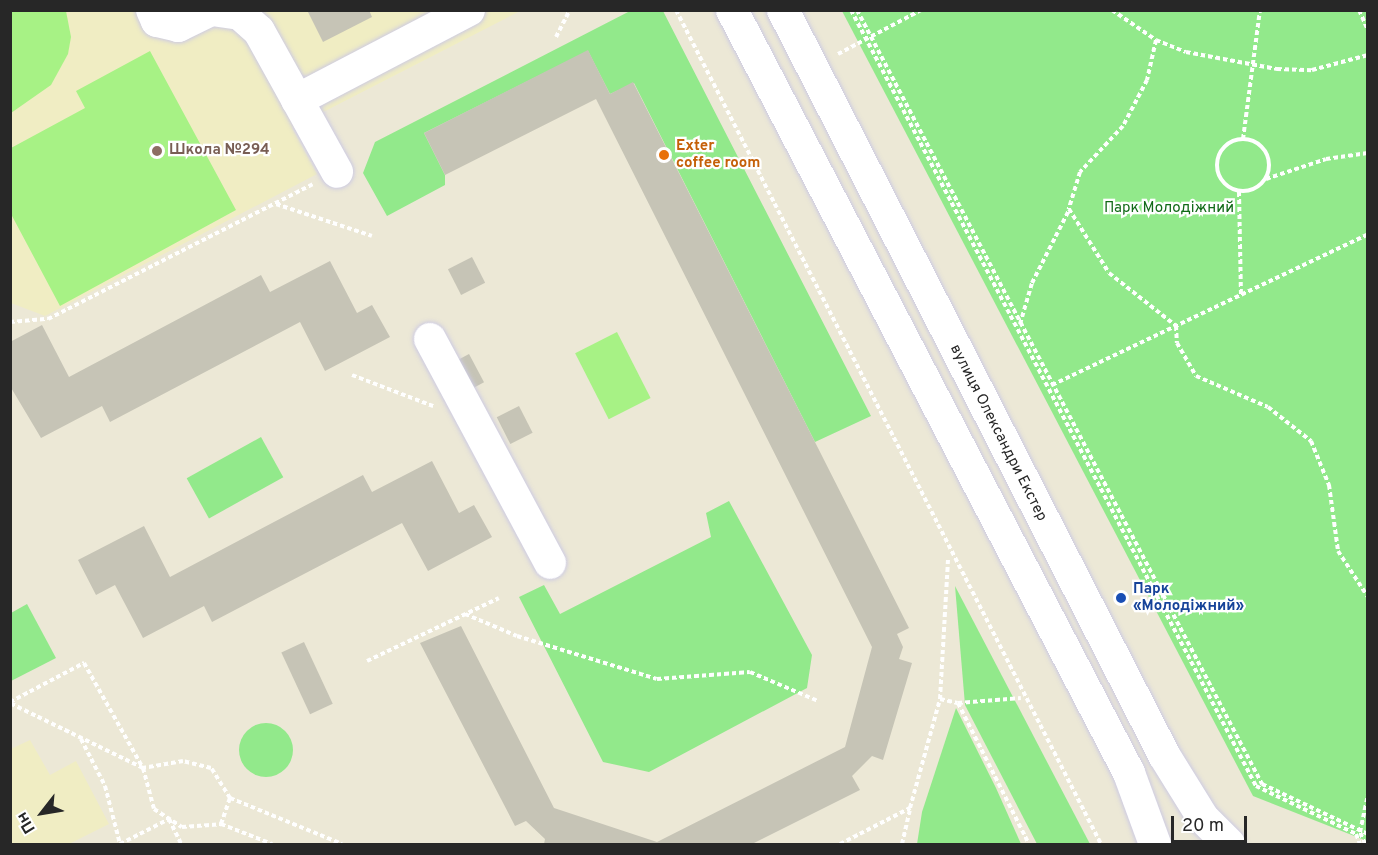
<!DOCTYPE html>
<meta charset="utf-8">
<style>
body{margin:0}
#map{position:relative;width:1378px;height:855px;overflow:hidden;background:#ece8d6;font-family:Overpass,sans-serif}
div>[style]{position:absolute}
[style*='--x']{left:calc(var(--x)*1px);top:calc(var(--y)*1px);width:calc(var(--w)*1px);rotate:calc(var(--a)*1deg)}
.education>*{inset:0;background:#f0edc3}
.green>*{inset:0;background:#92e98b;transform-origin:0 0}
.round{border-radius:50%}
.pitch>*{inset:0;background:#a7f285;transform-origin:0 0}
.building>*{inset:0;background:#c6c4b6;transform-origin:0 0}
.path>*{height:4px;margin-top:-2px;transform-origin:0;background:repeating-linear-gradient(90deg,#fff 0 4.5px,transparent 0 7.5px)}
.path>.ring{margin:-2px;padding:0;box-sizing:content-box;background:none;border:4px solid #fff;border-radius:50%}
.roads{filter:drop-shadow(0 0 2px #cdcbe2) drop-shadow(0 0 2px #cdcbe2)}
.minor>*{height:32px;margin:-16px;padding:0 16px;transform-origin:16px;border-radius:16px;background:#fff}
.dots>*{width:16px;height:16px;translate:-50% -50%;box-sizing:border-box;border:3px solid #fff;border-radius:50%}
span{translate:-50% -50%;white-space:nowrap;text-align:center;line-height:1.15;-webkit-text-stroke:4.5px #fff;paint-order:stroke}
.food-label{font-size:15px;color:#c56008;font-weight:700}
.left{translate:0 -50%;text-align:left}
.education-label{font-size:15px;color:#785e54;font-weight:700}
.park-label{font-size:15px;color:#116a17}
.street-label{font-size:15px;color:#272727}
.transit-label{font-size:15px;color:#164399;font-weight:700}
.frame{position:absolute;inset:0;border:12px solid #272727;pointer-events:none}
.north{position:absolute;left:12px;top:783px;width:60px;height:60px;-webkit-text-stroke:4px #fff;paint-order:stroke;rotate:239deg;font-size:16px;font-weight:700;line-height:24px;text-align:center;color:#272727}
.north::after{content:'';display:block;margin:auto;width:21px;height:27px;background:#272727;clip-path:polygon(50% 0,100% 100%,50% 72%,0 100%)}
.scale{position:absolute;left:1171px;top:816px;width:76px;height:27px;box-sizing:border-box;border:3px solid #272727;border-top:0;padding-left:8px;font-size:18px;line-height:21px;white-space:nowrap;color:#272727;-webkit-text-stroke:4px #fff;paint-order:stroke}
</style>
<div id="map">
<div class="education">
<div style="clip-path:polygon(10px 11px,520px 11px,292px 128px,317px 174px,45px 316px,11px 303px)"></div>
<div style="clip-path:polygon(30px 740px,50px 775px,76px 761px,109px 824px,69px 844px,11px 844px,11px 749px)"></div>
</div>
<div class="green">
<div style="clip-path:polygon(630px 11px,663px 11px,871px 416px,815px 442px,634px 83px,610px 94px,588px 51px,424px 133px,445px 175px,445px 185px,387px 216px,363px 173px,375px 142px)"></div>
<div style="clip-path:polygon(842px 11px,1367px 11px,1367px 841px,1253px 796px)"></div>
<div style="left:261px;top:437px;width:46px;height:85px;rotate:61deg"></div>
<div style="clip-path:polygon(729px 501px,812px 655px,807px 688px,649px 772px,603px 762px,519px 597px,544px 585px,560px 614px,711px 537px,706px 513px)"></div>
<div style="clip-path:polygon(955px 586px,1090px 844px,1037px 844px,965px 705px)"></div>
<div style="clip-path:polygon(27px 604px,56px 658px,11px 681px,11px 613px)"></div>
<div style="clip-path:polygon(956px 708px,996px 788px,1021px 844px,917px 844px,922px 812px)"></div>
<div class="round" style="left:239px;top:723px;width:54px;height:54px"></div>
</div>
<div class="pitch">
<div style="clip-path:polygon(10px 11px,66px 11px,71px 37px,68px 54px,51px 85px,11px 113px)"></div>
<div style="clip-path:polygon(150px 51px,236px 210px,60px 306px,11px 214px,11px 148px,85px 108px,76px 91px)"></div>
<div style="left:617px;top:332px;width:74px;height:47px;rotate:63deg"></div>
</div>
<div class="building">
<div style="clip-path:polygon(307px 10px,369px 10px,372px 17px,323px 42px)"></div>
<div style="clip-path:polygon(588px 50px,610px 94px,633px 82px,909px 628px,897px 634px,903px 647px,899px 659px,912px 663px,883px 760px,872px 756px,852px 776px,860px 790px,752px 844px,544px 844px,545px 839px,526px 821px,515px 826px,420px 643px,461px 626px,554px 808px,657px 842px,845px 747px,872px 647px,596px 99px,445px 175px,424px 133px)"></div>
<div style="left:472px;top:257px;width:29px;height:27px;rotate:63deg"></div>
<div style="clip-path:polygon(330px 261px,357px 313px,372px 305px,390px 337px,325px 371px,300px 322px,110px 422px,102px 406px,41px 438px,10px 386px,10px 342px,42px 325px,69px 377px,261px 275px,270px 292px)"></div>
<div style="left:469px;top:354px;width:32px;height:17px;rotate:62deg"></div>
<div style="left:519px;top:406px;width:30px;height:25px;rotate:63deg"></div>
<div style="clip-path:polygon(432px 461px,459px 513px,474px 505px,492px 537px,428px 571px,402px 523px,212px 622px,204px 606px,143px 638px,115px 585px,96px 595px,78px 560px,144px 526px,170px 577px,363px 475px,372px 492px)"></div>
<div style="left:304px;top:642px;width:68px;height:25px;rotate:65deg"></div>
</div>
<div class="path">
<div style="--x:676;--y:10;--w:936;--a:63"></div>
<div style="--x:851;--y:10;--w:875;--a:62.44"></div>
<div style="--x:1256;--y:786;--w:111;--a:25.6"></div>
<div style="--x:1356;--y:834;--w:11;--a:68"></div>
<div style="--x:857;--y:10;--w:874;--a:62.38"></div>
<div style="--x:1262;--y:784;--w:117;--a:25.3"></div>
<div style="--x:1112;--y:10;--w:53;--a:34.3"></div>
<div style="--x:1156;--y:40;--w:32;--a:22"></div>
<div style="--x:1186;--y:52;--w:93;--a:10.6"></div>
<div style="--x:1277;--y:69;--w:35;--a:2"></div>
<div style="--x:1312;--y:70;--w:58;--a:-15"></div>
<div style="--x:1359;--y:10;--w:22;--a:66"></div>
<div style="--x:556;--y:37;--w:30;--a:-63"></div>
<div style="--x:1156;--y:40;--w:41;--a:102.7"></div>
<div style="--x:1147;--y:80;--w:52;--a:117.6"></div>
<div style="--x:1123;--y:126;--w:63;--a:133.1"></div>
<div style="--x:1080;--y:172;--w:39;--a:107"></div>
<div style="--x:1069;--y:209;--w:75;--a:58"></div>
<div style="--x:1109;--y:273;--w:85;--a:38.3"></div>
<div style="--x:1176;--y:326;--w:17;--a:87"></div>
<div style="--x:1177;--y:343;--w:38;--a:60"></div>
<div style="--x:1196;--y:376;--w:78;--a:23.3"></div>
<div style="--x:1268;--y:407;--w:55;--a:38.3"></div>
<div style="--x:1311;--y:441;--w:48;--a:67.8"></div>
<div style="--x:1329;--y:485;--w:67;--a:82.2"></div>
<div style="--x:1338;--y:551;--w:55;--a:56.9"></div>
<div style="--x:838;--y:54;--w:94;--a:-27.9"></div>
<div class="ring" style="left:1217px;top:139px;width:48px;height:48px"></div>
<div style="--x:1243;--y:139;--w:130;--a:-82.5"></div>
<div style="--x:1266;--y:179;--w:63;--a:-18.4"></div>
<div style="--x:1326;--y:159;--w:42;--a:-8.1"></div>
<div style="--x:1239;--y:192;--w:102;--a:88.9"></div>
<div style="--x:276;--y:204;--w:101;--a:18.4"></div>
<div style="--x:10;--y:322;--w:38;--a:-5"></div>
<div style="--x:48;--y:319;--w:297;--a:-27"></div>
<div style="--x:1020;--y:324;--w:43;--a:-73.7"></div>
<div style="--x:1032;--y:283;--w:82;--a:-63.1"></div>
<div style="--x:352;--y:375;--w:87;--a:20.9"></div>
<div style="--x:1052;--y:385;--w:350;--a:-25.5"></div>
<div style="--x:465;--y:614;--w:56;--a:22.9"></div>
<div style="--x:517;--y:636;--w:146;--a:17.1"></div>
<div style="--x:657;--y:679;--w:93;--a:-4.3"></div>
<div style="--x:750;--y:672;--w:74;--a:23.1"></div>
<div style="--x:367;--y:661;--w:146;--a:-25.5"></div>
<div style="--x:940;--y:699;--w:18;--a:13"></div>
<div style="--x:958;--y:703;--w:158;--a:63.3"></div>
<div style="--x:10;--y:702;--w:84;--a:-27.8"></div>
<div style="--x:84;--y:663;--w:120;--a:60.7"></div>
<div style="--x:143;--y:768;--w:42;--a:75"></div>
<div style="--x:154;--y:809;--w:33;--a:33"></div>
<div style="--x:182;--y:827;--w:39;--a:-4"></div>
<div style="--x:221;--y:824;--w:28;--a:-71"></div>
<div style="--x:230;--y:798;--w:36;--a:-122"></div>
<div style="--x:211;--y:768;--w:29;--a:-166"></div>
<div style="--x:183;--y:761;--w:41;--a:170.1"></div>
<div style="--x:143;--y:768;--w:148;--a:-154"></div>
<div style="--x:958;--y:703;--w:63;--a:-4.5"></div>
<div style="--x:81;--y:739;--w:53;--a:62.9"></div>
<div style="--x:105;--y:786;--w:60;--a:75.5"></div>
<div style="--x:120;--y:844;--w:55;--a:-27"></div>
<div style="--x:169;--y:819;--w:28;--a:64"></div>
<div style="--x:230;--y:798;--w:121;--a:22.3"></div>
<div style="--x:221;--y:824;--w:55;--a:21.4"></div>
<div style="--x:840;--y:844;--w:79;--a:-27.2"></div>
<div style="--x:910;--y:808;--w:113;--a:-74.6"></div>
<div style="--x:940;--y:699;--w:140;--a:-86.7"></div>
<div style="--x:902;--y:844;--w:36;--a:-77"></div>
<div style="--x:1365;--y:844;--w:13;--a:-113"></div>
<div style="--x:1360;--y:832;--w:38;--a:-78"></div>
</div>
<div class="roads">
<div class="minor">
<div style="--x:152;--y:10;--w:12;--a:66"></div>
<div style="--x:157;--y:21;--w:22;--a:13"></div>
<div style="--x:178;--y:26;--w:37;--a:-26"></div>
<div style="--x:212;--y:10;--w:28;--a:8"></div>
<div style="--x:240;--y:14;--w:25;--a:42"></div>
<div style="--x:259;--y:31;--w:161;--a:61"></div>
<div style="--x:732;--y:10;--w:860;--a:62.51"></div>
<div style="--x:1129;--y:773;--w:76;--a:69.9"></div>
<div style="--x:783;--y:10;--w:837;--a:62.91"></div>
<div style="--x:1164;--y:755;--w:74;--a:58.2"></div>
<div style="--x:1203;--y:818;--w:37;--a:45"></div>
<div style="--x:297;--y:100;--w:194;--a:-27.6"></div>
<div style="--x:430;--y:339;--w:254;--a:61.8"></div>
</div>
</div>
<div class="dots">
<div style="left:157px;top:151px;background:#8d6e63"></div>
<div style="left:664px;top:155px;background:#e8710a"></div>
<div style="left:1121px;top:598px;background:#1a4fb4"></div>
</div>
<div class="food-label">
<span class="left" style="left:676px;top:155px">Exter<br>coffee room</span>
</div>
<div class="education-label">
<span class="left" style="left:169px;top:151px">Школа №294</span>
</div>
<div class="park-label">
<span style="left:1169px;top:209px">Парк Молодіжний</span>
</div>
<div class="street-label">
<span style="left:998px;top:433px;rotate:63deg">вулиця Олександри Екстер</span>
</div>
<div class="transit-label">
<span class="left" style="left:1133px;top:598px">Парк<br>«Молодіжний»</span>
</div>
<div class="frame"></div>
<div class="north">Пн</div>
<div class="scale">20 m</div>
</div>
